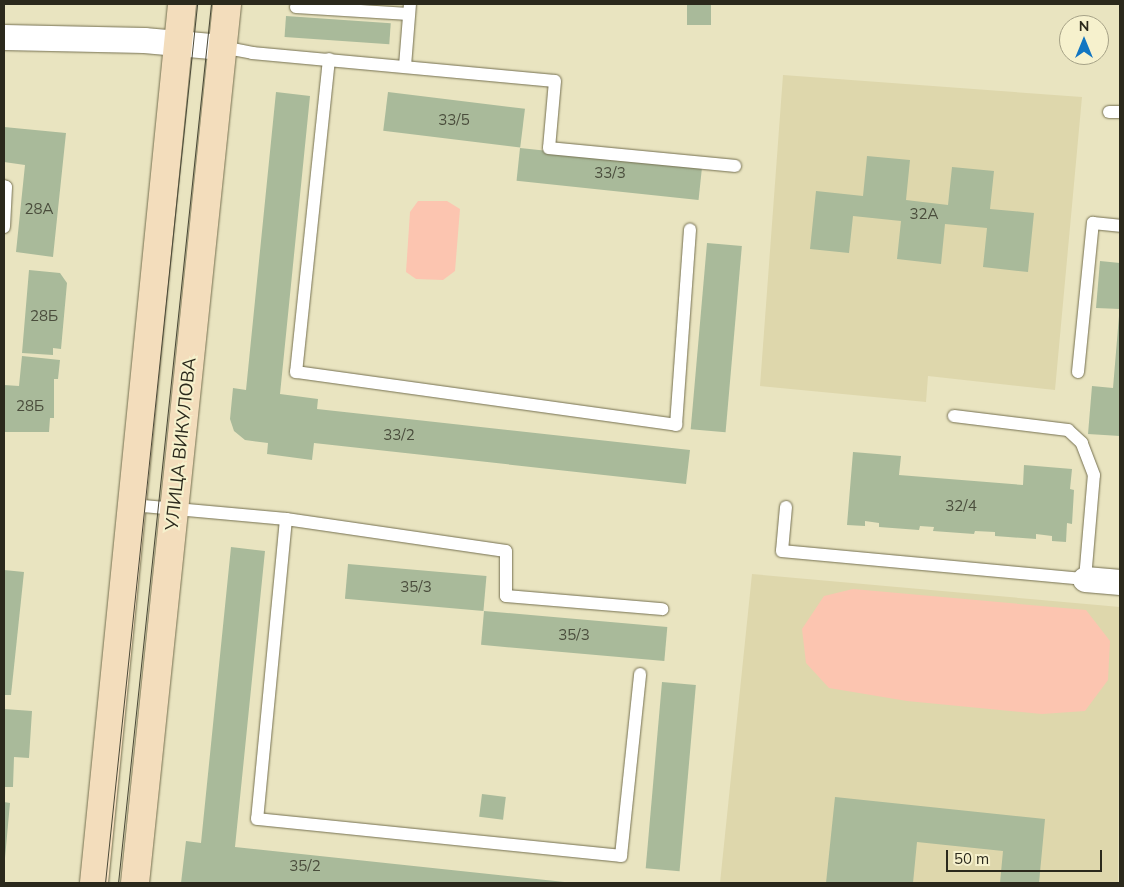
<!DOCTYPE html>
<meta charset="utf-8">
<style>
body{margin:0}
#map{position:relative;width:1124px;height:887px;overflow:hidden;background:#e9e4c0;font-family:Mulish,sans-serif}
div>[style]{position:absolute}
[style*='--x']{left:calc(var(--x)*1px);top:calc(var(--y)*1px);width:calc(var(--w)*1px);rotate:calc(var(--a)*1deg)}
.built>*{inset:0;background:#ded7ac}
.green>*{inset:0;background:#fcc5b0}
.building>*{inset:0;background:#a9ba9a;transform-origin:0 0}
.roads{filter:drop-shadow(0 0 1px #757050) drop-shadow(0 0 1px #757050)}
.lane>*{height:12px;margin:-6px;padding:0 6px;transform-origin:6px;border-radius:6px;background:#fff}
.street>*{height:25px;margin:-12.5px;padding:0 12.5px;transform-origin:12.5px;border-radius:12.5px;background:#fff}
.secondary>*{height:28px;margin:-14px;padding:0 14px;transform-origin:14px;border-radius:14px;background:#f3ddbc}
.tram>*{height:1px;margin:-0.5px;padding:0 0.5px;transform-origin:0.5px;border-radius:0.5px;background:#4a4837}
span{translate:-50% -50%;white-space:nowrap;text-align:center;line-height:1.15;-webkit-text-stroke:4px #f6f1cd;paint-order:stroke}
.number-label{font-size:15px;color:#4a4d3c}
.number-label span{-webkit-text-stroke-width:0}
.street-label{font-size:18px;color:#2b291c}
.frame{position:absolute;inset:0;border:5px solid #2b291c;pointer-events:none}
.north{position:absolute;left:1059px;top:15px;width:50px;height:50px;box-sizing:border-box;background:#f6f1cd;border:1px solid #a5a186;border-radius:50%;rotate:0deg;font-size:14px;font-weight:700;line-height:20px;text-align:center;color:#2b291c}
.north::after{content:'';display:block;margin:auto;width:18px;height:22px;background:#1276c2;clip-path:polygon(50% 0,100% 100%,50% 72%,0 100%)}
.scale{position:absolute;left:946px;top:850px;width:156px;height:22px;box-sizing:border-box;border:2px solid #2b291c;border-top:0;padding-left:6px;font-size:15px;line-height:18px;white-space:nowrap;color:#2b291c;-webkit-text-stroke:4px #f6f1cd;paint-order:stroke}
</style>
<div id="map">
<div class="built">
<div style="clip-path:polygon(783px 75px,1082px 97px,1055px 390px,928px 376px,926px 402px,760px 386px)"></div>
<div style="clip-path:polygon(752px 574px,1120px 607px,1118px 883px,720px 883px)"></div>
</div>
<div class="green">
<div style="clip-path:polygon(418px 201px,447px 201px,460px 209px,455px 271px,443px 280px,416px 279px,406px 272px,410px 212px)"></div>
<div style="clip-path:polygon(853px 589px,1086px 610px,1110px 641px,1108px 680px,1085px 711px,1042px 714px,907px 701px,829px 688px,806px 663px,802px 629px,824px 596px)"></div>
</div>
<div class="building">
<div style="left:687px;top:4px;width:24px;height:21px"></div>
<div style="left:286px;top:16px;width:105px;height:21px;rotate:4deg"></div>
<div style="clip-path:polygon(276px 92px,310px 96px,280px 394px,318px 399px,317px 409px,690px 450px,686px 484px,314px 443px,312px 460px,267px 454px,268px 443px,245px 440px,234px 431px,230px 419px,233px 388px,246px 390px)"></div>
<div style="left:388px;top:92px;width:138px;height:39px;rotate:7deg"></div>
<div style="clip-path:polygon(4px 127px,66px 133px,53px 257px,16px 252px,25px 165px,4px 162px)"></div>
<div style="left:520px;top:148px;width:183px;height:33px;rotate:6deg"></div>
<div style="clip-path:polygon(867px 156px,910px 160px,906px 200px,948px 205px,952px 167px,994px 171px,990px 209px,1034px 213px,1028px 272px,983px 267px,987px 228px,945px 224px,941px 264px,897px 259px,901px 221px,853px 216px,849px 253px,810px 249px,816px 191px,863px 196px)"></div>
<div style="left:707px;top:243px;width:35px;height:187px;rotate:5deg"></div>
<div style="clip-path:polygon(1100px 261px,1120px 263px,1120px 309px,1096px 308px)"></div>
<div style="clip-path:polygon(29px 270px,60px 273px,67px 283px,61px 349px,53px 348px,53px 355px,22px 353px)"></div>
<div style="clip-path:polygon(1119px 316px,1120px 436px,1088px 434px,1092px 386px,1113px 388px)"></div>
<div style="clip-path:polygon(22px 356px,60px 360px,58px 379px,54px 379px,54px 418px,50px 418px,49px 432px,4px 432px,4px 385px,19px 386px)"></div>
<div style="clip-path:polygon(853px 452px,901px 456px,899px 475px,1023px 485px,1024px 465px,1072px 469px,1070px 489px,1074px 490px,1072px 524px,1067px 523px,1066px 542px,1052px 541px,1052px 536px,1036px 534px,1036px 539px,995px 536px,995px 532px,975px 531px,974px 534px,933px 531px,934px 527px,920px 526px,919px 530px,879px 527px,879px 523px,865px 521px,865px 526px,847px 525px)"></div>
<div style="clip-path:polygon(231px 547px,265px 551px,235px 847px,574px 883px,181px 883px,186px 841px,201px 843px)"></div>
<div style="left:348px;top:564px;width:139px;height:35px;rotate:5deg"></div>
<div style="clip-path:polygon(4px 570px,24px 572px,11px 695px,4px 695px)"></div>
<div style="left:484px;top:611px;width:184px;height:34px;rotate:5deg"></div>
<div style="left:662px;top:682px;width:34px;height:187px;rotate:5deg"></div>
<div style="clip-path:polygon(4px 709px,32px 711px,29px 758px,14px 757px,13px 787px,4px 787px)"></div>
<div style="left:482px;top:794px;width:24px;height:23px;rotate:7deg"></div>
<div style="clip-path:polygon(835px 797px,1045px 819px,1039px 883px,1000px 883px,1003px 851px,917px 842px,913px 883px,826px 883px)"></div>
<div style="clip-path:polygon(4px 802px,10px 803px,5px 858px,4px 858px)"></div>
</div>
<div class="roads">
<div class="lane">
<div style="--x:296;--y:7;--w:113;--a:3.5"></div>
<div style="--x:222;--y:47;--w:31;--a:11"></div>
<div style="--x:252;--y:53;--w:304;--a:5.3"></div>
<div style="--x:555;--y:81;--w:67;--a:95.1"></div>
<div style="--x:549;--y:148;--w:187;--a:5.5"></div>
<div style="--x:329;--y:59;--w:315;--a:96"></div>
<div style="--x:296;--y:372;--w:384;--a:7.9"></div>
<div style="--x:676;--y:425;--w:196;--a:-85.9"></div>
<div style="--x:405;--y:66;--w:62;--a:-85.4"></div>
<div style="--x:1109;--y:112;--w:11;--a:0"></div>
<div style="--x:4;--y:186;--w:2;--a:27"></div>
<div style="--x:6;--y:187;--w:40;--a:92.9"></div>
<div style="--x:1078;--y:372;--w:150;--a:-84.3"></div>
<div style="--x:1093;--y:223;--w:27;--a:6"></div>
<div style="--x:132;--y:505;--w:155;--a:5.2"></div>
<div style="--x:286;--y:519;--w:222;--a:8.3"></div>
<div style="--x:506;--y:551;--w:45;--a:90"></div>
<div style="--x:506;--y:596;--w:157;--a:4.8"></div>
<div style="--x:786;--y:507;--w:44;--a:95.2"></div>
<div style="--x:782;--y:551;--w:304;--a:5.3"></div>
<div style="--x:1085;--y:579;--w:104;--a:-85.1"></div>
<div style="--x:1094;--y:475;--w:34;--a:-111"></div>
<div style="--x:1082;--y:443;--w:19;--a:-137"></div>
<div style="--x:1068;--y:430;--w:115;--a:-173"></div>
<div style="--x:286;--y:519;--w:301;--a:95.5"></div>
<div style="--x:257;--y:819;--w:366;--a:5.8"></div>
<div style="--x:621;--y:856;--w:183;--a:-84"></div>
</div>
<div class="street">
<div style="--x:4;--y:37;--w:140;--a:1.2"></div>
<div style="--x:144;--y:40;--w:78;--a:5.1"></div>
<div style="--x:1085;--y:579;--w:35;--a:5"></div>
</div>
<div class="secondary">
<div style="--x:94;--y:883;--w:883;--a:-84.28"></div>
<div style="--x:135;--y:883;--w:884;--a:-84.02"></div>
</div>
</div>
<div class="tram">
<div style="--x:105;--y:883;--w:884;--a:-84.02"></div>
<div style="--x:118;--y:883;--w:884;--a:-83.96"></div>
</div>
<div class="number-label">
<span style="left:454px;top:120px">33/5</span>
<span style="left:610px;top:173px">33/3</span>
<span style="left:39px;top:209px">28А</span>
<span style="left:924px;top:214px">32А</span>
<span style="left:44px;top:316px">28Б</span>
<span style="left:30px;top:406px">28Б</span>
<span style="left:399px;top:435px">33/2</span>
<span style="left:961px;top:506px">32/4</span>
<span style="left:416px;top:587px">35/3</span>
<span style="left:574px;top:635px">35/3</span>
<span style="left:305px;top:866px">35/2</span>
</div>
<div class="street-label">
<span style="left:181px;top:444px;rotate:-84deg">УЛИЦА ВИКУЛОВА</span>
</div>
<div class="frame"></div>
<div class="north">N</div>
<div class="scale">50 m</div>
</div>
